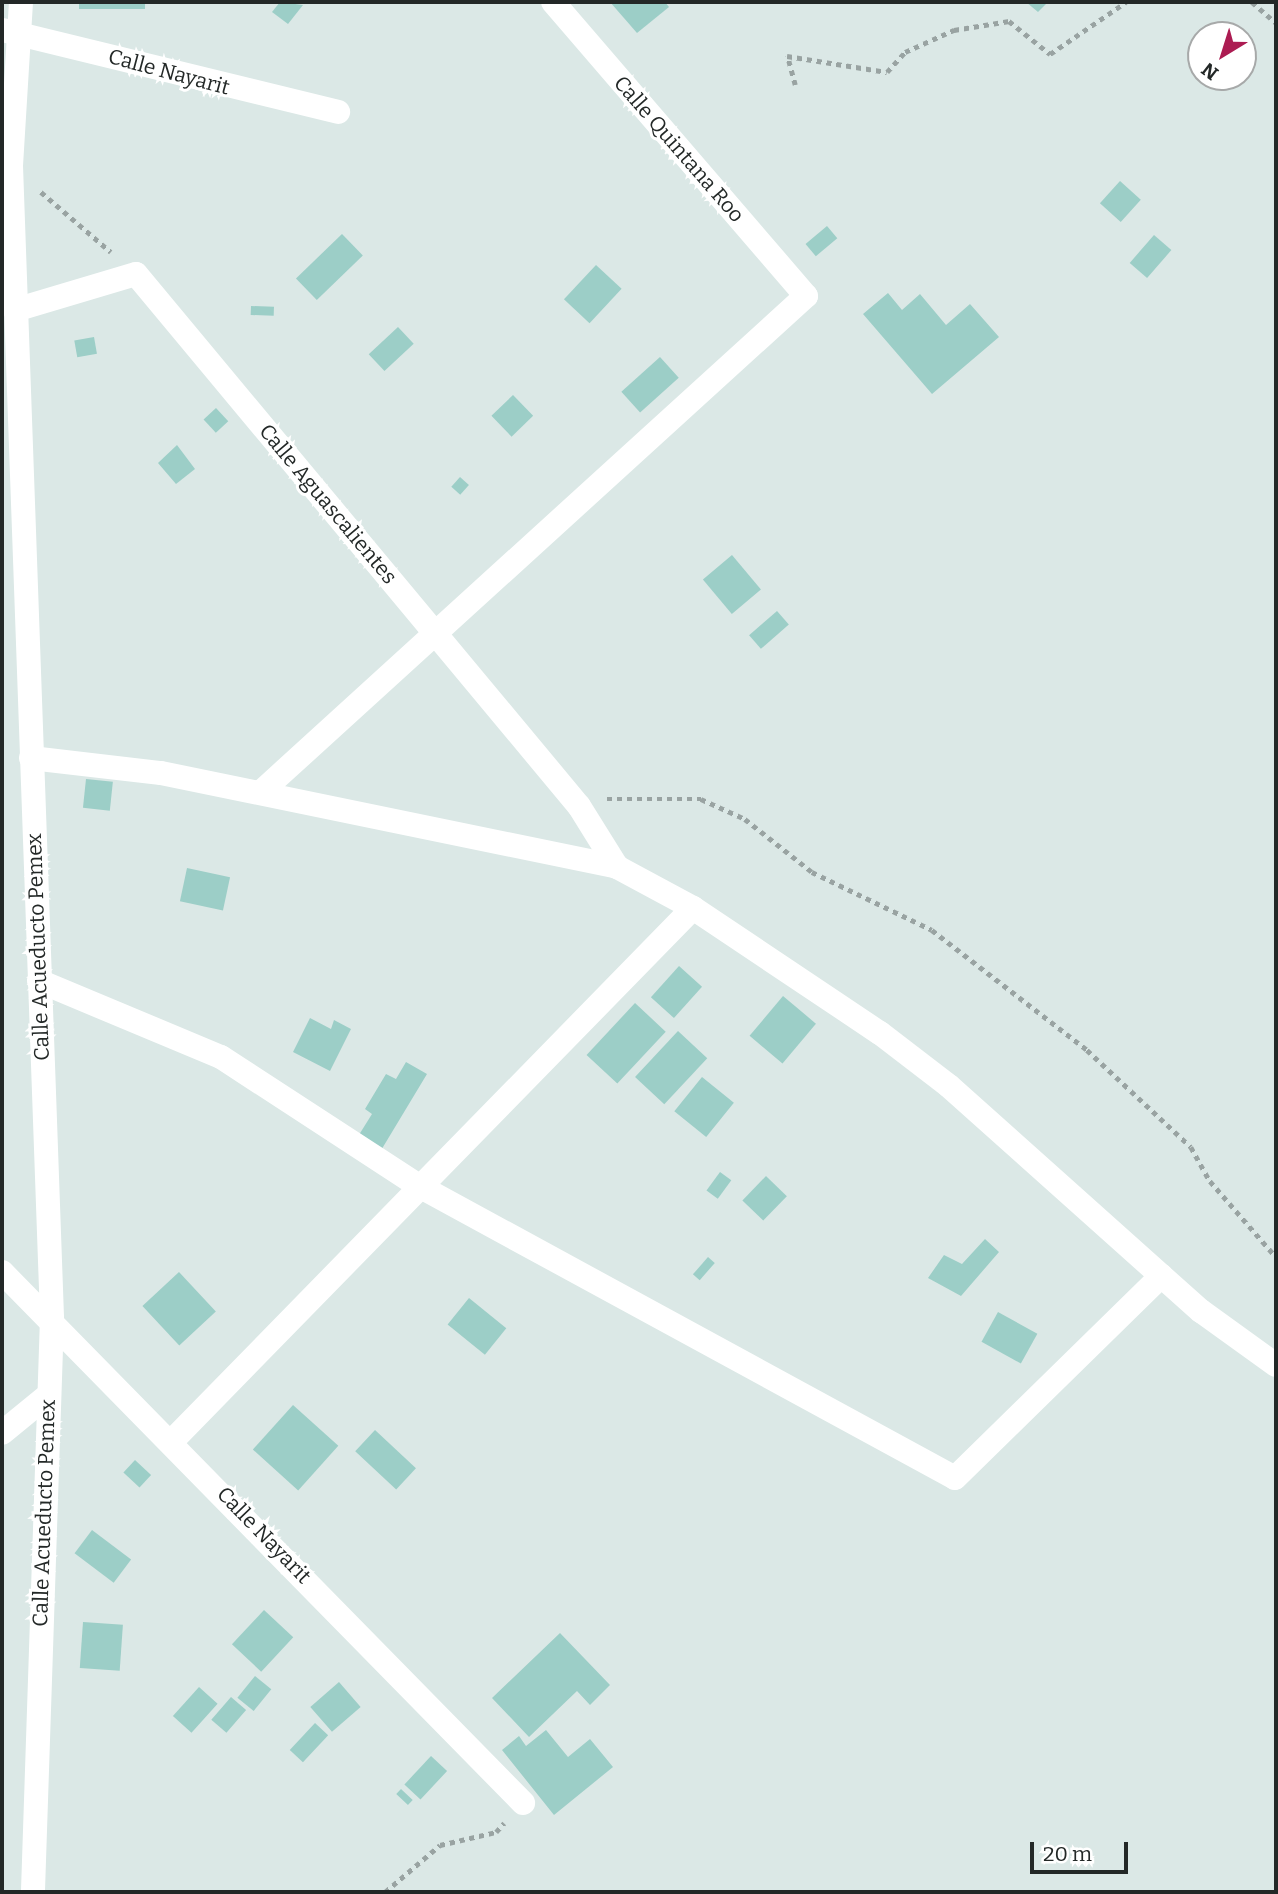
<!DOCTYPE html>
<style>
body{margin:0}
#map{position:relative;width:1278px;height:1894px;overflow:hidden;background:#dbe8e6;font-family:Bitter,serif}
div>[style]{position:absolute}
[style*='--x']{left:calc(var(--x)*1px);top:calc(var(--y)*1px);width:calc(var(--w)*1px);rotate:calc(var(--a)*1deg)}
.building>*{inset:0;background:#9ccec7;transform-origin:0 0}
.path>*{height:4.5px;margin-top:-2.25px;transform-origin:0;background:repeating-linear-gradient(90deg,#99a3a2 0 5px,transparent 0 10px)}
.minor>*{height:24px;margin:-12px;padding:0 12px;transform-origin:12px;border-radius:12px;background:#fff}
span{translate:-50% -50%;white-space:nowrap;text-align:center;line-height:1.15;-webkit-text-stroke:6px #fff;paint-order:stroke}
.street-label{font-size:21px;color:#232827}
.frame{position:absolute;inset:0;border:4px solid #232827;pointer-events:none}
.north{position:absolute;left:1187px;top:21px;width:70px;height:70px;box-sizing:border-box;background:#fff;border:2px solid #a7a9a9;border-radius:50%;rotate:218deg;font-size:19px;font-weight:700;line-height:28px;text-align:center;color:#232827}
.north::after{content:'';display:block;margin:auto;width:24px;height:32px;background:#ac1c52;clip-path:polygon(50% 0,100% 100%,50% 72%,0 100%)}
.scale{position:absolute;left:1030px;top:1842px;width:98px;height:32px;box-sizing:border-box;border:4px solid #232827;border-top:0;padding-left:9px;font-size:21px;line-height:24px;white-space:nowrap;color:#232827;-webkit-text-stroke:5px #fff;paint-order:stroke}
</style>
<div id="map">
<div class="building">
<div style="left:79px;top:2px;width:66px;height:7px"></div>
<div style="clip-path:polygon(280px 2px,303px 5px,288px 24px,272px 12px)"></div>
<div style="clip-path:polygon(610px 2px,665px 2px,669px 7px,637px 33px)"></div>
<div style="clip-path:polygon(1026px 2px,1043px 2px,1046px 4px,1038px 12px)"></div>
<div style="left:1120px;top:181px;width:28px;height:30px;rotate:42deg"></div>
<div style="left:827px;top:226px;width:16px;height:28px;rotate:50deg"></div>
<div style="left:342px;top:234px;width:30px;height:64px;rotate:46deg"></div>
<div style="left:1154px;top:235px;width:23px;height:37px;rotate:41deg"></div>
<div style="left:596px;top:265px;width:35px;height:47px;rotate:43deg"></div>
<div style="clip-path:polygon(888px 293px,902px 310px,920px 294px,946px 325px,970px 304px,999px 337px,932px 394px,863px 314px)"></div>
<div style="left:251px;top:306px;width:23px;height:9px;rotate:2deg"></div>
<div style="left:398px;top:327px;width:23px;height:40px;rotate:47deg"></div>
<div style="left:94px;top:337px;width:17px;height:20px;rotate:80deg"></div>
<div style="left:660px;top:357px;width:28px;height:52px;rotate:48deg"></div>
<div style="left:513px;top:395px;width:29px;height:30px;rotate:46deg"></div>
<div style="left:216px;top:408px;width:18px;height:17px;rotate:47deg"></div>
<div style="clip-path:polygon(177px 445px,195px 469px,176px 484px,158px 463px)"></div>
<div style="left:460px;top:477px;width:12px;height:13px;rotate:42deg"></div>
<div style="left:732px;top:555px;width:45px;height:38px;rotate:50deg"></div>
<div style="left:777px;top:611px;width:18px;height:37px;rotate:49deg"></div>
<div style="left:86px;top:779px;width:27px;height:29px;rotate:6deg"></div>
<div style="left:187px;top:868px;width:44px;height:34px;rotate:12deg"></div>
<div style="left:679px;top:966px;width:31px;height:42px;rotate:42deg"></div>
<div style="left:783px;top:996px;width:43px;height:52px;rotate:40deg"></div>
<div style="left:635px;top:1003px;width:42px;height:71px;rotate:43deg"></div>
<div style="clip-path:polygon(310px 1018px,331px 1029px,334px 1020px,351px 1029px,330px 1071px,293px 1052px)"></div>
<div style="left:678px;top:1031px;width:40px;height:63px;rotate:43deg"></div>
<div style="clip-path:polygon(406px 1062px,427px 1074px,380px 1152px,357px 1138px,372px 1114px,365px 1109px,386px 1074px,396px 1079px)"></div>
<div style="left:702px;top:1077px;width:41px;height:44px;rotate:39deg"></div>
<div style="left:720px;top:1172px;width:14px;height:23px;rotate:36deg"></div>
<div style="left:766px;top:1176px;width:29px;height:34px;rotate:44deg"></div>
<div style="clip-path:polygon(985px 1239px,999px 1252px,961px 1296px,928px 1278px,944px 1255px,962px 1264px)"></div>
<div style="left:708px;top:1257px;width:9px;height:23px;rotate:41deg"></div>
<div style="left:179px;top:1272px;width:54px;height:50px;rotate:47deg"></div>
<div style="left:469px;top:1298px;width:48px;height:34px;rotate:39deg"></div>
<div style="left:998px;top:1312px;width:45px;height:34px;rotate:29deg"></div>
<div style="left:293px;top:1405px;width:61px;height:60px;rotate:42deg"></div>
<div style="left:375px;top:1430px;width:56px;height:29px;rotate:43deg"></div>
<div style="left:135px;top:1460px;width:22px;height:17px;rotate:43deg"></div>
<div style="left:92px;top:1530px;width:49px;height:29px;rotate:37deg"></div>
<div style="left:264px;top:1610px;width:40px;height:47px;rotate:43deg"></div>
<div style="left:83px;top:1622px;width:40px;height:46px;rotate:4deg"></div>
<div style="clip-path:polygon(560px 1633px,610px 1685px,590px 1705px,577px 1691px,529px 1737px,492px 1698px)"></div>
<div style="left:255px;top:1676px;width:21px;height:28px;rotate:39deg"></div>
<div style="left:339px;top:1682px;width:33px;height:38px;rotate:49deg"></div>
<div style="left:199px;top:1687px;width:25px;height:39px;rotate:42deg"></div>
<div style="left:231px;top:1697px;width:20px;height:30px;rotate:41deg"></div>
<div style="left:315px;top:1723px;width:18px;height:37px;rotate:43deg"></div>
<div style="clip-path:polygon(546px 1730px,568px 1757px,590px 1739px,613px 1767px,554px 1815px,502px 1750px,519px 1736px,526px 1746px)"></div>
<div style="left:431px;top:1756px;width:22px;height:39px;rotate:43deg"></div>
<div style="left:401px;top:1789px;width:16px;height:7px;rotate:43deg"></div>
</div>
<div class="path">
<div style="--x:1252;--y:2;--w:32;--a:41"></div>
<div style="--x:795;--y:85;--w:30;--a:-105"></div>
<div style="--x:787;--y:56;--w:101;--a:9.1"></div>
<div style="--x:887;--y:72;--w:27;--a:-48"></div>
<div style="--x:905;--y:52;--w:54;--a:-24.2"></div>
<div style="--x:954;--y:30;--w:56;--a:-9.3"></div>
<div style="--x:1009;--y:21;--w:53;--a:38.8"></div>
<div style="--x:1050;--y:54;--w:92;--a:-34.4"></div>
<div style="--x:41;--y:192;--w:92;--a:40.6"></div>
<div style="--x:607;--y:799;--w:94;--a:0"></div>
<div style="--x:701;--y:799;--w:48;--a:24.4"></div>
<div style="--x:745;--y:819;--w:85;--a:38.3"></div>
<div style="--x:812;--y:872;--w:133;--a:25.8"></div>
<div style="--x:932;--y:930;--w:196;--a:37.7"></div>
<div style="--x:1087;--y:1050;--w:142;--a:43"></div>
<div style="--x:1191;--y:1147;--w:39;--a:61"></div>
<div style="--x:1210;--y:1181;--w:101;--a:49"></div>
<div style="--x:385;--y:1892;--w:72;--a:-40.5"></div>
<div style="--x:440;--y:1845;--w:57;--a:-13.1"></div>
<div style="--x:496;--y:1832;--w:12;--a:-48"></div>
</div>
<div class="minor">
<div style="--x:21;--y:2;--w:164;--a:93.5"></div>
<div style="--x:11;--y:166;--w:1153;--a:87.96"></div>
<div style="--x:52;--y:1318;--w:574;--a:91.9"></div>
<div style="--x:2;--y:30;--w:346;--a:13.7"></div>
<div style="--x:15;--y:310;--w:126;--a:-16.6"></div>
<div style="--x:136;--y:274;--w:692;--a:50.22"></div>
<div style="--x:579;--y:806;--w:72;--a:58.1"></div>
<div style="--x:31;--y:758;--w:131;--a:6.6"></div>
<div style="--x:161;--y:773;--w:466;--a:11.6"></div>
<div style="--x:617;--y:867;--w:86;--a:28.3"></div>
<div style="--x:693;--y:908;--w:225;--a:33.8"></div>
<div style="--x:880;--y:1033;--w:87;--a:37.5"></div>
<div style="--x:949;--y:1086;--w:338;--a:41.8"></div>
<div style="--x:1201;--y:1311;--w:92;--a:35.8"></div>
<div style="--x:261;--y:792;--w:737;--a:-42.31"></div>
<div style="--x:806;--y:296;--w:388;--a:-130.7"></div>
<div style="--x:39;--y:981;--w:197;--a:22.7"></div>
<div style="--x:221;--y:1057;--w:236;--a:33.1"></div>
<div style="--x:419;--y:1186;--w:610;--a:28.58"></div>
<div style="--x:955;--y:1478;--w:289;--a:-44.4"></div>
<div style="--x:2;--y:1272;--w:744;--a:45.54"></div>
<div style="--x:2;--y:1433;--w:58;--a:-39.4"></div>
<div style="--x:173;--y:1440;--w:744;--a:-45.65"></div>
</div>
<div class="street-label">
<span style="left:169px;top:72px;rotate:15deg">Calle Nayarit</span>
<span style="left:679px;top:149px;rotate:49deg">Calle Quintana Roo</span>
<span style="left:328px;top:504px;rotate:50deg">Calle Aguascalientes</span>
<span style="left:38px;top:947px;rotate:-92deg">Calle Acueducto Pemex</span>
<span style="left:44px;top:1513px;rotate:-88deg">Calle Acueducto Pemex</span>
<span style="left:264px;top:1535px;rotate:46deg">Calle Nayarit</span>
</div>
<div class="frame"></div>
<div class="north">N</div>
<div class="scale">20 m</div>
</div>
